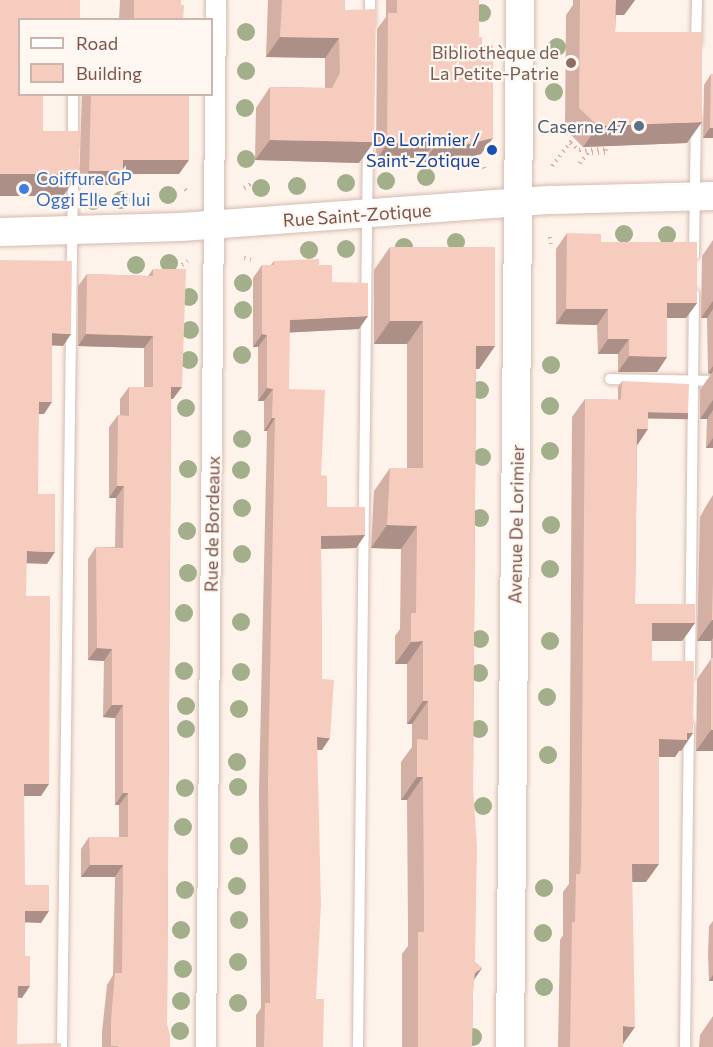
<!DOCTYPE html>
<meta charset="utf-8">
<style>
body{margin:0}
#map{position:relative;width:713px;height:1047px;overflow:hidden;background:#fef3ea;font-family:Commissioner,sans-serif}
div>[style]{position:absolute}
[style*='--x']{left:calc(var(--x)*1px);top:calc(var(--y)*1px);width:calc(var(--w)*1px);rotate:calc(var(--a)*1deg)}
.path>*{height:4px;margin-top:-2px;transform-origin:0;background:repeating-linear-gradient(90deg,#dcaea1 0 1.5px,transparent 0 6px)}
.roads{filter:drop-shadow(0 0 2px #d5bab0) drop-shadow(0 0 2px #d5bab0)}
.lane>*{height:10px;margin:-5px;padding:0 5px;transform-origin:5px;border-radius:5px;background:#fff}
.street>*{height:20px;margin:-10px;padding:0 10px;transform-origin:10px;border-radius:10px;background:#fff}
.secondary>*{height:28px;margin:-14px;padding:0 14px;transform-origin:14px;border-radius:14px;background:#fff}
.trees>*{width:18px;height:18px;margin:-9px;border-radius:50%;background:#a2af8a}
.wall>*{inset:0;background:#d4afa4}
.shaded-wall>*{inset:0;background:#ac8f86;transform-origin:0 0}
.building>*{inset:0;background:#f6ccbf;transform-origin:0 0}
.dots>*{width:16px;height:16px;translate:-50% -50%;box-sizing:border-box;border:3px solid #fff8f2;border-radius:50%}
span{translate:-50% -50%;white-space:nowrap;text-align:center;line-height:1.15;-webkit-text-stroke:4.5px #fff8f2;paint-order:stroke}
.education-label{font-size:18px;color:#785e54}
.right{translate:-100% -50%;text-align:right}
.service-label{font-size:18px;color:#4e5e75}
.transit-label{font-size:18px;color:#164399}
.shop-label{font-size:18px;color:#366cbe}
.left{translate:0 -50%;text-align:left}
.street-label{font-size:18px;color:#7c5349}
.legend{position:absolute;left:18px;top:18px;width:195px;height:78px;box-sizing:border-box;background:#fff8f2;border:2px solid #cbb6ae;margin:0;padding:8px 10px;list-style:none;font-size:18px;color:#7c5349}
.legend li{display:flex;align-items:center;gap:12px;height:30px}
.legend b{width:30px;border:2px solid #cbb6ae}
</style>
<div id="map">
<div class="path">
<div style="--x:570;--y:143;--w:11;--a:38"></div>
<div style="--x:579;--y:150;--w:27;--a:-2"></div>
<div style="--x:606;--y:149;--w:4;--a:104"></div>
<div style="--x:605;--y:153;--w:17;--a:180"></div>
<div style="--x:588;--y:153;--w:14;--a:129"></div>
<div style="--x:552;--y:166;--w:36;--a:-52"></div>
<div style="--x:484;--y:167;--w:4;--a:76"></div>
<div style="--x:244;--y:188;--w:8;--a:-30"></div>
<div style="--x:185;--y:189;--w:3;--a:45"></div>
<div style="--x:550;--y:237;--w:7;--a:82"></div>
<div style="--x:244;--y:258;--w:7;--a:16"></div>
<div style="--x:182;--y:265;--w:7;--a:-34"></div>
</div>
<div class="roads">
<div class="lane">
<div style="--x:370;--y:24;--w:24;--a:-90"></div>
<div style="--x:696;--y:45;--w:45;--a:-88.7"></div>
<div style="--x:73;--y:144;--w:50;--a:-90"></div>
<div style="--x:694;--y:255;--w:138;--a:-89.2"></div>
<div style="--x:610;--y:379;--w:103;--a:1.1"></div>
<div style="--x:690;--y:675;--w:381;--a:-89.4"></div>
<div style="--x:62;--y:1047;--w:879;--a:-89.28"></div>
<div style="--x:358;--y:1047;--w:912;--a:-89.37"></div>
<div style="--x:685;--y:1047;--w:321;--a:-89.3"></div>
</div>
<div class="street">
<div style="--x:206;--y:1047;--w:1047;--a:-89.45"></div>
</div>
<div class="secondary">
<div style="--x:0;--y:232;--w:181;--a:-1.6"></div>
<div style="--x:181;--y:227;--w:371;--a:-4.2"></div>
<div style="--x:551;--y:200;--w:162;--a:-1.4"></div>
<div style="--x:510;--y:1047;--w:1047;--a:-89.45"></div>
</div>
</div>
<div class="trees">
<div style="left:482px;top:13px"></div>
<div style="left:246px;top:32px"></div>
<div style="left:557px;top:47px"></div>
<div style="left:246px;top:71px"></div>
<div style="left:554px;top:92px"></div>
<div style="left:245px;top:108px"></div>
<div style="left:246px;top:159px"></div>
<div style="left:426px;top:177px"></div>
<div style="left:386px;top:181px"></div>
<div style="left:346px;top:183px"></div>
<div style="left:297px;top:186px"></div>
<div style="left:261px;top:188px"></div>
<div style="left:168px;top:195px"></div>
<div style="left:121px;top:200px"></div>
<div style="left:93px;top:201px"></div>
<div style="left:624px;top:234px"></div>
<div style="left:667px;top:235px"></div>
<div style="left:456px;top:242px"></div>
<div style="left:404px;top:247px"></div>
<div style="left:346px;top:249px"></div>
<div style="left:309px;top:250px"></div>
<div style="left:169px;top:263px"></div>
<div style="left:136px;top:265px"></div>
<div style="left:243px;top:283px"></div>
<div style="left:189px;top:297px"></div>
<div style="left:243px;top:310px"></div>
<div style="left:190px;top:330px"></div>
<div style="left:242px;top:355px"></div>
<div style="left:189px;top:360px"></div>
<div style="left:551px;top:365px"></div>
<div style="left:480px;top:390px"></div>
<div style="left:550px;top:406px"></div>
<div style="left:186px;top:408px"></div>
<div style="left:242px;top:439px"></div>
<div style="left:550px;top:451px"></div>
<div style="left:482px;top:457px"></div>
<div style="left:188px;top:469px"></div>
<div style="left:241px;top:470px"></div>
<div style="left:242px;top:508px"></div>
<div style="left:480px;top:518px"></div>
<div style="left:551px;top:525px"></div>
<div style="left:187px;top:531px"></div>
<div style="left:242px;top:554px"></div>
<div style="left:550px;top:569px"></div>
<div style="left:188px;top:573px"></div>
<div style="left:184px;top:613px"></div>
<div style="left:241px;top:622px"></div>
<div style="left:480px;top:639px"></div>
<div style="left:550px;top:641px"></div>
<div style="left:184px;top:671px"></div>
<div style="left:241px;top:672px"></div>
<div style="left:479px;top:673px"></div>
<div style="left:547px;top:697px"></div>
<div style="left:186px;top:706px"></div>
<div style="left:239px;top:709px"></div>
<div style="left:186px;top:729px"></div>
<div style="left:479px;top:729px"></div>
<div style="left:548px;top:755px"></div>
<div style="left:237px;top:762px"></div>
<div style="left:238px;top:787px"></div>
<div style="left:185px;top:788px"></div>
<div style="left:483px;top:806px"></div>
<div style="left:183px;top:827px"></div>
<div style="left:239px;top:846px"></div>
<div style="left:237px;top:886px"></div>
<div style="left:544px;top:888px"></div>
<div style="left:185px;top:890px"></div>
<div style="left:239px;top:920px"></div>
<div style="left:181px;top:930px"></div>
<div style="left:543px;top:933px"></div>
<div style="left:238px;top:962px"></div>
<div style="left:183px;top:969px"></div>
<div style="left:544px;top:987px"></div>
<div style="left:181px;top:1001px"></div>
<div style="left:238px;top:1003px"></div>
<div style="left:180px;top:1031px"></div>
<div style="left:473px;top:1037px"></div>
</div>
<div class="wall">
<div style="clip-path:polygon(120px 0,181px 0,181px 5px,183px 20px,119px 20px)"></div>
<div style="clip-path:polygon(268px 0,345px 0,345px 10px,359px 163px,255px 160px,256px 108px,270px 87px,325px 88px,325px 58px,266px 57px)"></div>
<div style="clip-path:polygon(386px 0,479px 0,479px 37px,481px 154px,454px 161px,424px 162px,424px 157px,376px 160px,377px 29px,386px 17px)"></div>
<div style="clip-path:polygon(573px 0,635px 0,624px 15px,616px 15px,615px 32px,687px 143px,583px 147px,565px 129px,566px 15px,573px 5px)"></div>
<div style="clip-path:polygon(711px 74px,713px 74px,713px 138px,703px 138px,704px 85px)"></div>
<div style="clip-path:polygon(82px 94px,189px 94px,179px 174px,121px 174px,114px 185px,79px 185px)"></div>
<div style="clip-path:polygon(567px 233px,697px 303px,686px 318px,667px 318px,667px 357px,657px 372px,618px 372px,618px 354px,598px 354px,597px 325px,556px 324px,556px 249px)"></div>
<div style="clip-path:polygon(713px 240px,713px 448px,706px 448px,707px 419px,700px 419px,700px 390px,711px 374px,708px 373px,707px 318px,701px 318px,702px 256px)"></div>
<div style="clip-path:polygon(390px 247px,495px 346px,479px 369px,476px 369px,473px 788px,475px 962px,482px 968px,474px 980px,473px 991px,472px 1047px,402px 1047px,402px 954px,408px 946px,408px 926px,407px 800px,401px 800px,401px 762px,412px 747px,412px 724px,407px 724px,407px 664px,395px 664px,395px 636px,400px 629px,401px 549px,371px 548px,374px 491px,390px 468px,407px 468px,407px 344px,374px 344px,374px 270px)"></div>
<div style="clip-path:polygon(274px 261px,319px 265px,332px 282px,359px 329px,289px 332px,289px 389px,321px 475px,327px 507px,365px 535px,356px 548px,321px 549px,322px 750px,317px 750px,316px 999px,323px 1047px,256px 1047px,256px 1015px,261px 1008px,259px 792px,267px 431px,264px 431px,264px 401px,258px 401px,258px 347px,253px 347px,253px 278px,262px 265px,271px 265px)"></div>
<div style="clip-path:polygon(153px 269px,173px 399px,171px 399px,167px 1024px,170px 1047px,102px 1047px,102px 1032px,107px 985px,113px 975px,115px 877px,81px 877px,81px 849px,89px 837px,119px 837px,119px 805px,115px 805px,115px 718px,103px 717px,104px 661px,88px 660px,88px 559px,96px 547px,115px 547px,116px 498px,109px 498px,109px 427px,118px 415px,120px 415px,120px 399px,129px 387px,144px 387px,144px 348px,78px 346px,78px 286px,87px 274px,148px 276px)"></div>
<div style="clip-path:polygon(622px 381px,688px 413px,685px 418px,648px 418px,637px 445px,635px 604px,695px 623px,682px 641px,652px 641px,652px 661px,693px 733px,681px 751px,679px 751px,675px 757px,659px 757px,646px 882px,632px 882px,623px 1047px,558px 1047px,560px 940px,563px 935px,563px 892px,569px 884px,569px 881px,572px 417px,585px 399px,618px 400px,618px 387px)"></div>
<div style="clip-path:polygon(713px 495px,713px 751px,696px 751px,697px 679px,711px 659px,711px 641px,697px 641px,700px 517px,706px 506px)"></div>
<div style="clip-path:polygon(713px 921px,713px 981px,709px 981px,708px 955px,709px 926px)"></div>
<div style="clip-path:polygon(713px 1016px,713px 1047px,699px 1047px,700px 1035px)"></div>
</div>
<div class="shaded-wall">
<div style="clip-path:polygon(612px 0,635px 0,624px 15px,602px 15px)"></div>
<div style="clip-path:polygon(280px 37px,339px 38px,325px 58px,266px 57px)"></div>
<div style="clip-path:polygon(702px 122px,687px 143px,583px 147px,598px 126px)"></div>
<div style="clip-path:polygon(710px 128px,713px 128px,713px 138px,703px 138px)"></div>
<div style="clip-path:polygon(493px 138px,481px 154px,454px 161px,424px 162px,435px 146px)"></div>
<div style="clip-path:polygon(270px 140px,374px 142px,359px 163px,255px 160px)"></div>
<div style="clip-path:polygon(436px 141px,424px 157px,376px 160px,387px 144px)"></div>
<div style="clip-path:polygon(123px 160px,189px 160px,179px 174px,121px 174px,114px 185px,79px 185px,89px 171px)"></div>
<div style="clip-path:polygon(0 174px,79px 174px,63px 196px,0 196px)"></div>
<div style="clip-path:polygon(713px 301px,713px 309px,707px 318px,701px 318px)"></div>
<div style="clip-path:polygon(667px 303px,697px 303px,686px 318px,656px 318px)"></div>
<div style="clip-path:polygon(566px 309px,608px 309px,597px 325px,556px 324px)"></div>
<div style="clip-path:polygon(368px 316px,359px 329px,281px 333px,290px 320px)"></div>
<div style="clip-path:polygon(390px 321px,423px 321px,407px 344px,374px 344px)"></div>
<div style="clip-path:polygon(52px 333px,71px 334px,63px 346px,43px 345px)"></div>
<div style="clip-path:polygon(86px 334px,153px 336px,144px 348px,78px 346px)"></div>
<div style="clip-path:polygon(262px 334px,267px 335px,258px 347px,253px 347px)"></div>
<div style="clip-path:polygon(608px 339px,629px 339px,618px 354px,598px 354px)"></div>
<div style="clip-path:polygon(476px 346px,495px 346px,479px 369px,460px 369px)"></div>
<div style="clip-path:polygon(629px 356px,667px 357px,657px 372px,618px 372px)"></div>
<div style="clip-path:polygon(713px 366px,713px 371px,711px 374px,708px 373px)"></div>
<div style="clip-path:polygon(171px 387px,182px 387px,173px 399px,163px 399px)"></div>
<div style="clip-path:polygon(267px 388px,273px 389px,264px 401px,258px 401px)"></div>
<div style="clip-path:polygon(713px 400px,713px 410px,707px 419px,700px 419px)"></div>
<div style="clip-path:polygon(39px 402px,52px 402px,44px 414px,30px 414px)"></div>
<div style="left:621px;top:412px;width:67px;height:6px;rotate:1deg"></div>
<div style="clip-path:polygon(272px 418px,275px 418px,267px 431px,264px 431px)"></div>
<div style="clip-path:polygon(637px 429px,648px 429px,636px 447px)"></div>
<div style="clip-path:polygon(713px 438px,713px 448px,706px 448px)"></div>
<div style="clip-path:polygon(117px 486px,124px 486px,116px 498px,109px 498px)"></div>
<div style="clip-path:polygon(387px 525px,417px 526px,401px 549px,371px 548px)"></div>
<div style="clip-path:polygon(365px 535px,356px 548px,312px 549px,321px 536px)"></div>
<div style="clip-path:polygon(27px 551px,55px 552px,47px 564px,18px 563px)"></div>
<div style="clip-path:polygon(712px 620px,713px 620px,713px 638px,711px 641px,697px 641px)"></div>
<div style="clip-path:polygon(652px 623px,695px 623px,682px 641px,640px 641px)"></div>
<div style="clip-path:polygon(423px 641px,407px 664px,395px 664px,411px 642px)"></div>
<div style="clip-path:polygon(97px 648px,112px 649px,104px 661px,88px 660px)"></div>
<div style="clip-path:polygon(423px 701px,428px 701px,412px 724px,407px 724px)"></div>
<div style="clip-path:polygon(112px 705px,123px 705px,115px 718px,103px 717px)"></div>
<div style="clip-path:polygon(711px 730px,713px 730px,713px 751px,696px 751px)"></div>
<div style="clip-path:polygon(687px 733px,693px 733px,681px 751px,679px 751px,675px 757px,647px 757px,659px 739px)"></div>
<div style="clip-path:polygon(317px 737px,330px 738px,322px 750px,308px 750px)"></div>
<div style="clip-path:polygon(417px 777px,423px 777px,407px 800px,401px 800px)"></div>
<div style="clip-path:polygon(24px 784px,49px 784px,41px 796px,16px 796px)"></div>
<div style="clip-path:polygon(123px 793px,128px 793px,119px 805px,115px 805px)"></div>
<div style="clip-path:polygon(632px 864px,659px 864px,646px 882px,620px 882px)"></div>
<div style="clip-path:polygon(90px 865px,123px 865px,115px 877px,81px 877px)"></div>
<div style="clip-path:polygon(25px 911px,49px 911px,41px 923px,17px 922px)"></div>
<div style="clip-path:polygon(482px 968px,466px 991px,475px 973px)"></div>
<div style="clip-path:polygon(713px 975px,713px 981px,709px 981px)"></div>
<div style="clip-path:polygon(18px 986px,30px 986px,22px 998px,10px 997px)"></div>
<div style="clip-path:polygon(623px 1026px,635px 1027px,623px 1044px)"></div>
</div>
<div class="building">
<div style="clip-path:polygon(0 0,80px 0,80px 20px,20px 20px,20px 94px,43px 94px,43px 131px,80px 131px,79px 174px,0 174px)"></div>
<div style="clip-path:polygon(134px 0,181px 0,181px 5px,184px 5px,183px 20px,134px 20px)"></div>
<div style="clip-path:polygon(282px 0,345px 0,345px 10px,376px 9px,374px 142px,270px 140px,270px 87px,332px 88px,340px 73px,339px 38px,280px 37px)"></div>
<div style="clip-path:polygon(397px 0,479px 0,479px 37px,482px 37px,482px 45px,493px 45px,493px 138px,465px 145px,435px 146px,436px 141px,387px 144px,388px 13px,397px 13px)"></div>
<div style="clip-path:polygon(580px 0,616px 0,615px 32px,702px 32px,702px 122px,598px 126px,579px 108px)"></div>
<div style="clip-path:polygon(711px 74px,713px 74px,713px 128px,710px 128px)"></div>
<div style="clip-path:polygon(91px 94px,189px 94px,189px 160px,123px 160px,123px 171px,89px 171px)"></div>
<div style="clip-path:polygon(567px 233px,601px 234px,601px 242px,697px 242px,697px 303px,667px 303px,667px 357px,629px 356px,629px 339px,608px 339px,608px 309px,566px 309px)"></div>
<div style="clip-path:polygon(390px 247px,495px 247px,495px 346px,476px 346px,473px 788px,477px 847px,475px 962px,482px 968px,475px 973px,473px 991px,472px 1047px,418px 1047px,418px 932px,424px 932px,424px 903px,423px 777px,417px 777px,417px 739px,428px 740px,428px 701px,423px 701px,423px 641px,411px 642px,411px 613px,416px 613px,417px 526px,387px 525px,390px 468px,423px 468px,423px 321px,390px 321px)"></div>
<div style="clip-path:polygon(319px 259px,319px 265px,332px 265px,332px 282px,368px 283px,368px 316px,290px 320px,289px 389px,325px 390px,321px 475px,327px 476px,327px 507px,365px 507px,365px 535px,321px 536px,322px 679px,334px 680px,330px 738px,317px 737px,321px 904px,316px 999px,324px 999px,323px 1047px,264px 1047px,265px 1003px,270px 1003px,268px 780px,275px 418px,272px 418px,273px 389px,267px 388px,267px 335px,262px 334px,262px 265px,274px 265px,274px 261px)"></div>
<div style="clip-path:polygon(0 260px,72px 261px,71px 334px,52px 333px,52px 402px,39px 402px,38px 494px,55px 494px,55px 552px,27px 551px,26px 596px,50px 596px,50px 622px,49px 784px,24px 784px,25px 885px,49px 885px,49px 911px,25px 911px,25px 956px,30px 956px,30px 986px,18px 986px,17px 1044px,61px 1043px,61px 1047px,0 1047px)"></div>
<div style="clip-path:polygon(153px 269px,186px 269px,182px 387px,171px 387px,167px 1024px,170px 1035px,170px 1047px,118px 1047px,118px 1046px,111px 1046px,111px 1020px,115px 973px,122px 973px,123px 865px,90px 865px,89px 837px,128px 837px,128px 793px,123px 793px,123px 705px,112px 705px,112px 649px,97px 648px,96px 547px,123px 548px,124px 486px,117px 486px,118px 415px,129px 416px,129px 387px,153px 387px,153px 336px,86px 334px,87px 274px,153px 276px)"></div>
<div style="clip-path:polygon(622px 381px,689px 384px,688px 413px,648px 412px,648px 400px,621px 400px)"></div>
<div style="clip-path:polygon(585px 399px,648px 400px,648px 429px,637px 429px,635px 604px,695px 604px,695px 623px,652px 623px,652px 661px,694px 661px,693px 733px,687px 733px,687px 740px,659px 739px,659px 864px,632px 864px,635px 1027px,623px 1026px,623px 1047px,570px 1047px,572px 922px,575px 922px,576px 874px,580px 874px,581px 864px)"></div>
<div style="clip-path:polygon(713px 579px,713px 620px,712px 620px)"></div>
<div style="left:711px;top:658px;width:2px;height:72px"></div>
</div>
<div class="dots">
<div style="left:571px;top:63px;background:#8d6e63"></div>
<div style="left:639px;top:126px;background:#5c6f8a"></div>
<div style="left:492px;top:150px;background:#1a4fb4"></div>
<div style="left:24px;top:189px;background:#3f7fe0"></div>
</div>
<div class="education-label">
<span class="right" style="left:559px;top:63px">Bibliothèque de<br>La Petite-Patrie</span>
</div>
<div class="service-label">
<span class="right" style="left:627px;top:126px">Caserne 47</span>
</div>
<div class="transit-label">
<span class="right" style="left:480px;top:150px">De Lorimier /<br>Saint-Zotique</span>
</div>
<div class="shop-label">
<span class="left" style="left:36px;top:189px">Coiffure GP<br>Oggi Elle et lui</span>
</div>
<div class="street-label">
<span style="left:357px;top:215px;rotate:-4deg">Rue Saint-Zotique</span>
<span style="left:212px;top:524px;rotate:-89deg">Rue de Bordeaux</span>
<span style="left:516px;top:524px;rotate:-89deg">Avenue De Lorimier</span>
</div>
<ul class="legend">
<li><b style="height:8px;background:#fff"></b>Road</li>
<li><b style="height:16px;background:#f6ccbf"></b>Building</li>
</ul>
</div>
